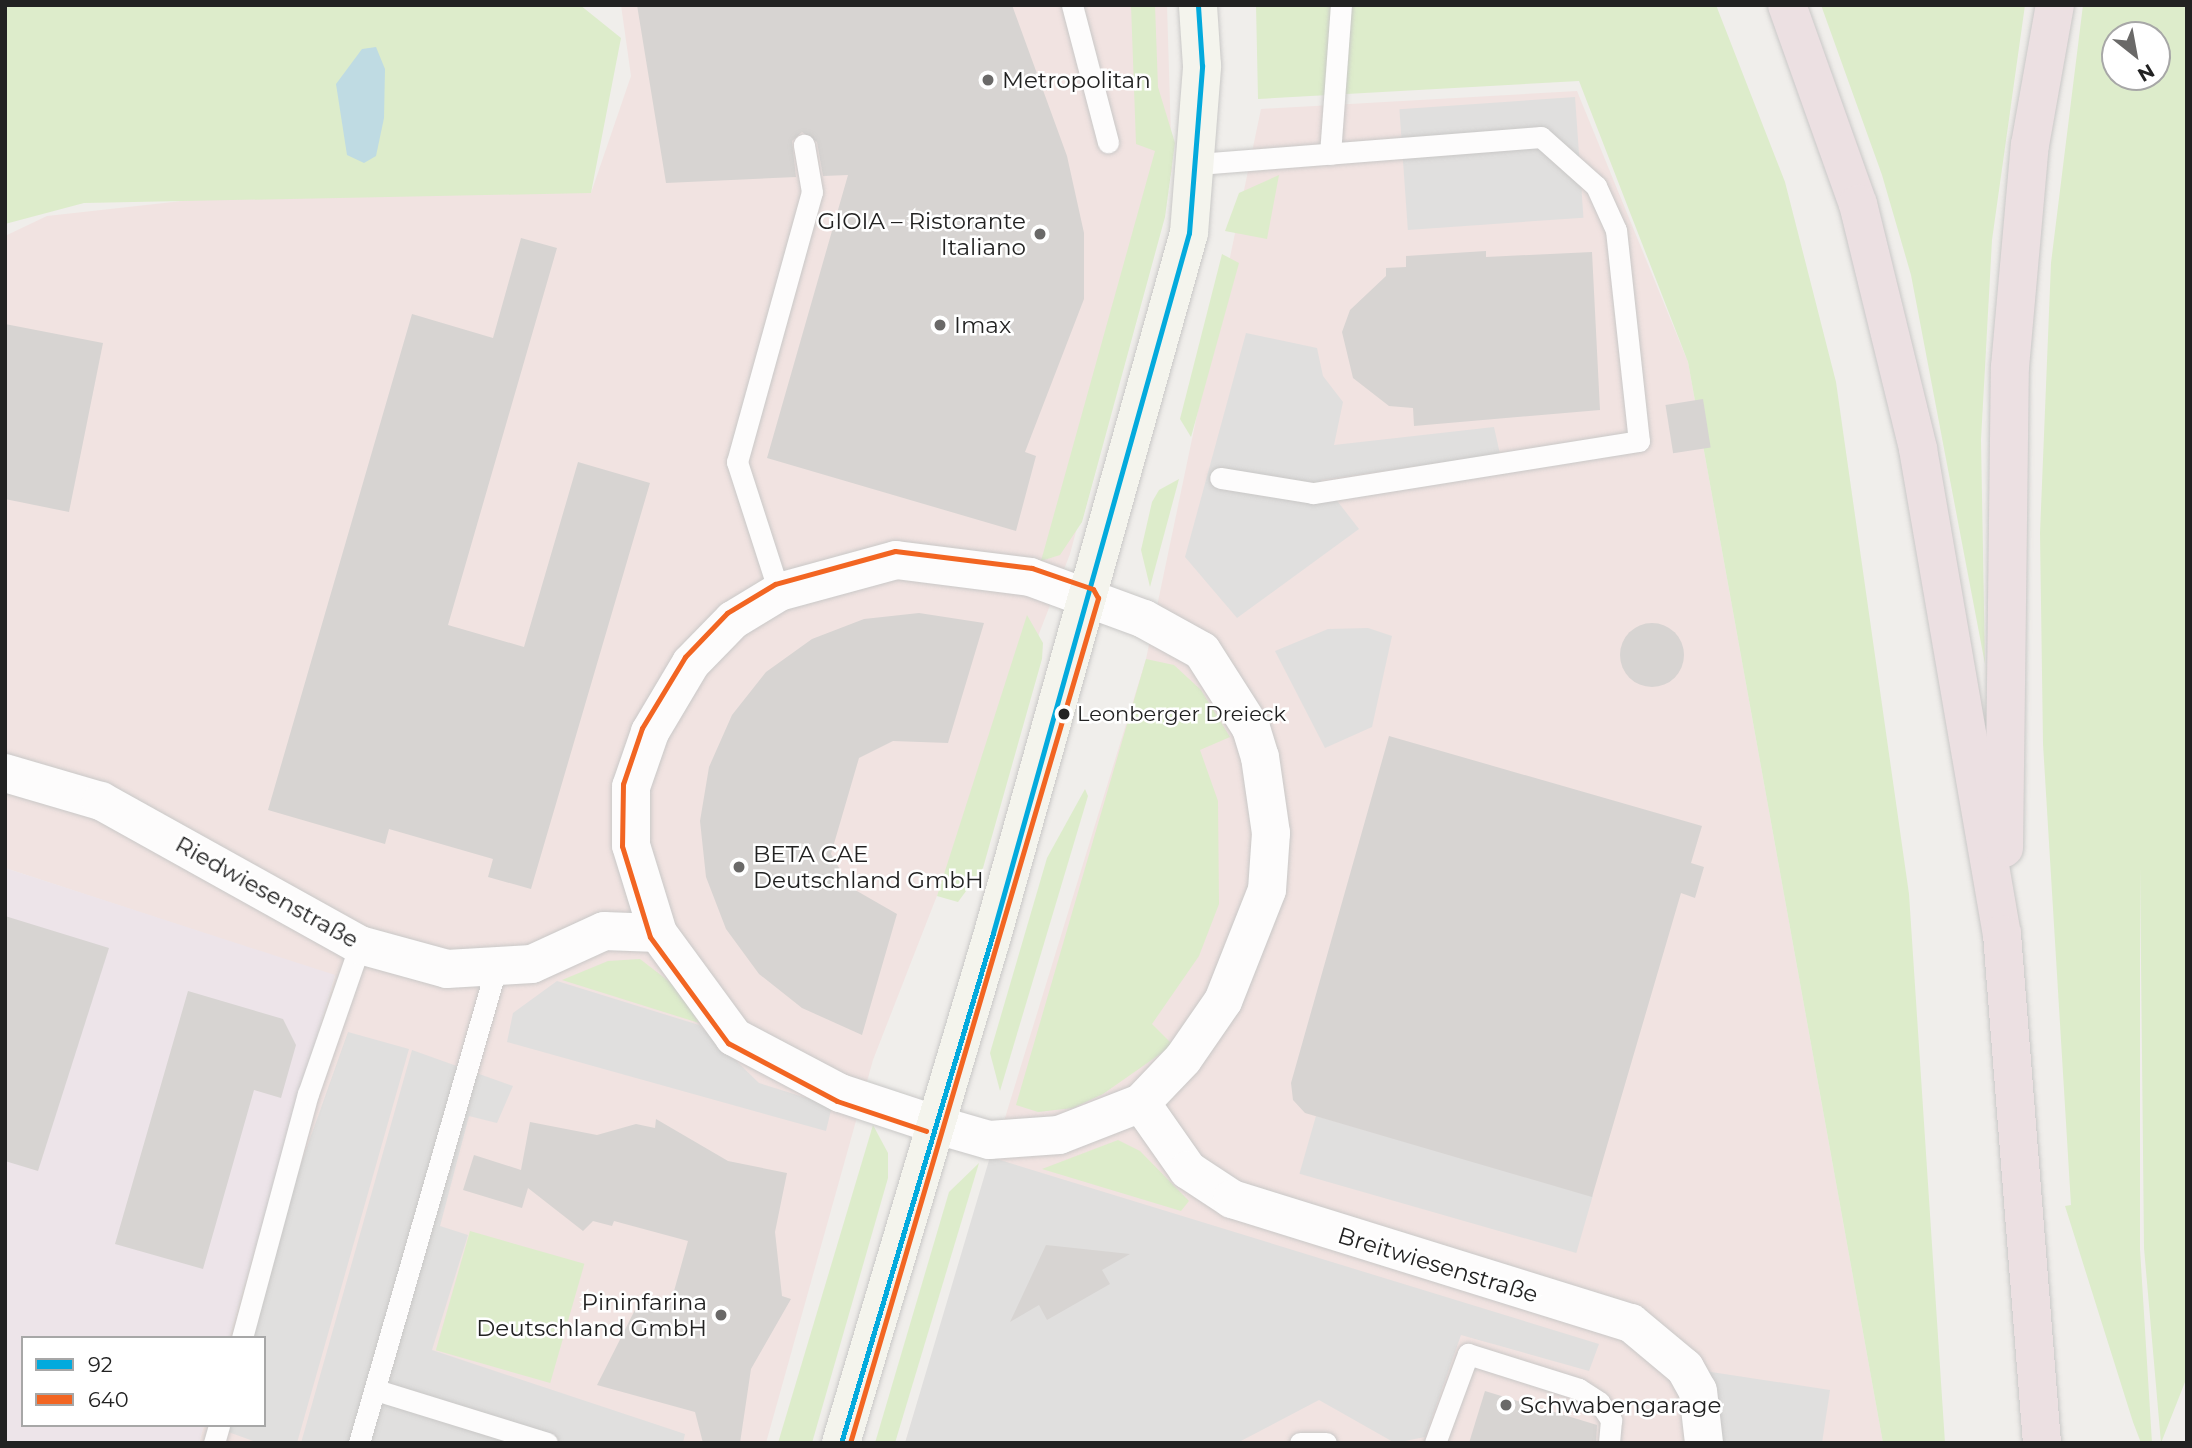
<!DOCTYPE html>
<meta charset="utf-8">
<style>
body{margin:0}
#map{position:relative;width:2192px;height:1448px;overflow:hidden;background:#f0eeeb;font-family:Montserrat,sans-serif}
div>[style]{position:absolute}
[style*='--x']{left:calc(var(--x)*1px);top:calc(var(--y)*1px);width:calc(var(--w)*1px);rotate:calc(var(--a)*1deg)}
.commercial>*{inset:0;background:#f1e3e1}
.industrial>*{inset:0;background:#ede4e9}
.grass>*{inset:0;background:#ddeccb;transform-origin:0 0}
.parking>*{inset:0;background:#e0dfde;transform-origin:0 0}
.water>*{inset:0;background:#bfdbe3}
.building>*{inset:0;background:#d7d4d2;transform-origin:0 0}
.round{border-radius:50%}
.roads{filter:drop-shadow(0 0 2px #c9c8c7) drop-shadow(0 0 2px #c9c8c7)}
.lane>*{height:21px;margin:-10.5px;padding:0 10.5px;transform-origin:10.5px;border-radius:10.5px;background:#fdfcfc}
.street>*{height:38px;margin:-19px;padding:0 19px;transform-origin:19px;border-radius:19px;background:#fdfcfc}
.secondary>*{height:38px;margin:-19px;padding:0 19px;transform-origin:19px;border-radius:19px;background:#f4f4ed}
.highway>*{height:38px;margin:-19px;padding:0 19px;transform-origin:19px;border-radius:19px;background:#ece0e2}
.bus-1>*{height:5px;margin:-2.5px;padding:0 2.5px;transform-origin:2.5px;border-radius:2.5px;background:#03aadd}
.bus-2>*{height:5px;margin:-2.5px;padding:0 2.5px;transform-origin:2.5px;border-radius:2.5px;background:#f26522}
.dots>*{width:19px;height:19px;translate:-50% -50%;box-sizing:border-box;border:4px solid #fff;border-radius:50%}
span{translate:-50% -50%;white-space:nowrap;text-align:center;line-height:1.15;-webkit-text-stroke:5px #fff;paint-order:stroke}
.bus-label{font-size:21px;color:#222}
.left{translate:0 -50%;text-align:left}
.poi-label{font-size:23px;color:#222}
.right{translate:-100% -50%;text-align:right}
.street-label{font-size:23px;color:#222}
.frame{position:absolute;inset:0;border:7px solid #222;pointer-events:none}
.legend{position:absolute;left:21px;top:1336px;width:245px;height:91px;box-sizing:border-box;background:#fff;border:2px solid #a7a7a7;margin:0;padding:9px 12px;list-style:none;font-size:21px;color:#222}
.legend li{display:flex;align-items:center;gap:14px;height:35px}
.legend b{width:35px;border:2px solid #a7a7a7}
.north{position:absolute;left:2101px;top:21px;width:70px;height:70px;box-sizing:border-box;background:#fff;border:2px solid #a7a7a7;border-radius:50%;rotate:149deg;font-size:19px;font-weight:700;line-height:28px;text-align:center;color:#222}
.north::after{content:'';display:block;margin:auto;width:24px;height:32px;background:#6a6968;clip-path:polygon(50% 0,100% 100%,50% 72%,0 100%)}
</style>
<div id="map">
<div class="commercial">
<div style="clip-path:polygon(621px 5px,1167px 5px,1172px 170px,1070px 554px,873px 1060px,766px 1443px,199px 1443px,204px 1425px,264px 1425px,264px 1338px,229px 1338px,335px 976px,5px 868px,5px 236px,47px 216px,371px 180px,591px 193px,631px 76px)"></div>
<div style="clip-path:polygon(1577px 91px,1688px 362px,1883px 1443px,905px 1443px,1146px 659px,1261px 109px)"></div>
</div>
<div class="industrial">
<div style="clip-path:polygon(5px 868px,335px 975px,229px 1338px,23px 1338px,23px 1425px,204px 1425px,199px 1443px,5px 1443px)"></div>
</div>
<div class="grass">
<div style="clip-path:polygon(5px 5px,580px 5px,621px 38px,591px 193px,84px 203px,5px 224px)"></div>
<div style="clip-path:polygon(1131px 5px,1155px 5px,1158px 87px,1175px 143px,1165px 217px,1082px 522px,1060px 555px,1041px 561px,1155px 151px,1136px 144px)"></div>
<div style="clip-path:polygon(1256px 5px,1716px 5px,1785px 182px,1836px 382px,1909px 894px,1945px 1443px,1883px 1443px,1688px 362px,1579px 81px,1258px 99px)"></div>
<div style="clip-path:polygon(1821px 5px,2025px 5px,1992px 240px,1981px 440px,1985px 664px,1911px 275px,1882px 175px)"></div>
<div style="clip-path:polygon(evenodd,2083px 5px,2187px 5px,2187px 1377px,2161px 1443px,2144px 1248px,2140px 867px,2140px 1249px,2152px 1443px,2141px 1443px,2133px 1422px,2065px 1206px,2071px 1205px,2043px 744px,2040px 533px,2051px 263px,2083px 5px,2115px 35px,2157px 35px,2157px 77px,2115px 77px,2115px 35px)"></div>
<div style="clip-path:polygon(1279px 175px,1267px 239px,1225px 231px,1239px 193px)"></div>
<div style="clip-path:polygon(1222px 254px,1239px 263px,1191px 437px,1180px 419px)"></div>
<div style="clip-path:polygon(1179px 479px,1150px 587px,1141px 550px,1152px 502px,1159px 490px)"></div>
<div style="clip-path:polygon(1027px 615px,1043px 643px,1042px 659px,983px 868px,958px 902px,937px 896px)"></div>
<div style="clip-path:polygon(1146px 659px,1174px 665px,1201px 690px,1230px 737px,1200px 750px,1218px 801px,1219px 904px,1199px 956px,1152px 1024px,1173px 1045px,1103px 1094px,1073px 1108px,1038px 1112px,1016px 1105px)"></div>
<div style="clip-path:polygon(1085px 789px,1088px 796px,1000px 1091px,990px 1053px,1047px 858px)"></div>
<div style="clip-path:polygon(640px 959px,675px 986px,699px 1023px,562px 980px,608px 961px)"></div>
<div style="clip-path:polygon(873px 1125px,888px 1153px,888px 1178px,812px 1443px,778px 1443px)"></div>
<div style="clip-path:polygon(1118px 1140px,1140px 1151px,1189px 1201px,1181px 1211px,1042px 1169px)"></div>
<div style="clip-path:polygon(979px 1163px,895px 1443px,875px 1443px,949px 1192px)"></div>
<div style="left:470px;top:1231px;width:119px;height:124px;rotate:16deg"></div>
</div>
<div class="parking">
<div style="left:1575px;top:97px;width:121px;height:176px;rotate:86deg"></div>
<div style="clip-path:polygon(1246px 333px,1317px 348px,1323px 376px,1343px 402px,1334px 445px,1494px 427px,1500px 454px,1321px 480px,1359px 529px,1237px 618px,1185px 557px)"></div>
<div style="clip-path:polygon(1368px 628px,1392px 636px,1372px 727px,1325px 748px,1275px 651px,1328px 629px)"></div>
<div style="clip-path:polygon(557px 981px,699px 1025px,759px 1083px,832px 1106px,826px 1131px,507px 1042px,513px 1013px)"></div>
<div style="clip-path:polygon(348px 1032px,409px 1049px,297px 1443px,259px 1443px,209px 1425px,264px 1425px,264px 1338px,239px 1338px)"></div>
<div style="clip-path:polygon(412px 1050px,513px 1086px,497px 1123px,469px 1116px,440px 1226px,468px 1235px,432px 1350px,685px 1434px,683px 1443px,301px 1443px)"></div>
<div style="left:1316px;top:1116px;width:288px;height:60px;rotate:16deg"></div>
<div style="clip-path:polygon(990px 1157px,1599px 1344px,1589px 1371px,1461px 1335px,1425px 1437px,1395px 1443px,1319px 1400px,1237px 1443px,905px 1443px)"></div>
<div style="clip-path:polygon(1685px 1368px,1830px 1390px,1822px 1443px,1704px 1443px)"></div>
</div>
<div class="water">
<div style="clip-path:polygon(376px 47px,385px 69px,384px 118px,376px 156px,364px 163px,347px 155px,336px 84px,362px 49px)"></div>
</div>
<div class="building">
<div style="clip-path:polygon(637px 5px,1012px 5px,1067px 156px,1084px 233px,1084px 299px,1025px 452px,1036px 456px,1016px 531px,767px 458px,848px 175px,823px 176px,817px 142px,802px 132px,792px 141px,796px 177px,666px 183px)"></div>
<div style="clip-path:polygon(521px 238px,557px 248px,448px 625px,524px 647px,578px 462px,650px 483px,531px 889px,488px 877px,493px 859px,389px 829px,385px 844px,268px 810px,412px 314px,493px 338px)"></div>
<div style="clip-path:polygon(1486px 251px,1486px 257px,1592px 252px,1600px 410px,1414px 426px,1413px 408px,1389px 406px,1353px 378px,1342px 332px,1350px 310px,1386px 276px,1386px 268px,1406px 267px,1406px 256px)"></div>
<div style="clip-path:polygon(5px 324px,103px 343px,69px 512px,5px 499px)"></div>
<div style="left:1703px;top:399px;width:49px;height:38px;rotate:81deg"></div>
<div style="clip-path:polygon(919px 613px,984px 623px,948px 743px,893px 741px,859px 758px,831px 854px,850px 887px,897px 914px,862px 1035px,802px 1008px,759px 974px,726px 929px,706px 877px,700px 821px,709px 767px,732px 715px,766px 672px,812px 639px,864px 619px)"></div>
<div class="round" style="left:1620px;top:623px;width:64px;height:64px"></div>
<div style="clip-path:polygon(1389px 736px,1702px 826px,1691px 863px,1704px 867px,1695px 898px,1681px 893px,1592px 1197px,1305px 1113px,1293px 1100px,1291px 1083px)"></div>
<div style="clip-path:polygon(5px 916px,109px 948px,38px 1171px,5px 1161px)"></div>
<div style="clip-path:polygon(188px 991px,283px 1019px,296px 1045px,281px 1098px,254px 1090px,203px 1269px,115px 1244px)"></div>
<div style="clip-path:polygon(656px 1119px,728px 1161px,787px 1173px,775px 1232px,782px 1296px,791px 1299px,751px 1369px,740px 1443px,703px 1443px,695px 1412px,597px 1385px,640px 1300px,669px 1309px,688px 1241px,614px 1221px,612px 1226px,593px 1221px,583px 1231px,528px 1188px,522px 1208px,463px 1190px,474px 1155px,521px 1170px,530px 1122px,597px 1135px,636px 1124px,655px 1128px)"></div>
<div style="clip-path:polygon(1046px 1245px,1130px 1254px,1102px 1270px,1110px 1284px,1047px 1320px,1039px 1305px,1010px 1322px)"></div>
<div style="clip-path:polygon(1485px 1391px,1597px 1425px,1596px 1443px,1469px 1443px)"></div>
</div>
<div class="roads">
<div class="lane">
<div style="--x:1072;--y:5;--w:142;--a:75.3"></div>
<div style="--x:1330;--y:154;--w:149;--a:-85.8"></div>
<div style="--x:1198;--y:164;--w:344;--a:-4.5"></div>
<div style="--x:1541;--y:137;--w:74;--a:41.7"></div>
<div style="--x:1596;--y:186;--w:48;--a:65.6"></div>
<div style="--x:1616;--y:230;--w:212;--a:83.8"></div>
<div style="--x:1639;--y:441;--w:330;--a:170.9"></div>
<div style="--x:1313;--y:493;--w:94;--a:-170.8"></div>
<div style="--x:779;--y:592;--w:137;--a:-107.9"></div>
<div style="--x:737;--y:462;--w:280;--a:-74.5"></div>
<div style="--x:812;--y:192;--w:48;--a:-99.7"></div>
<div style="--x:242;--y:1338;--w:253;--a:-74.9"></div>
<div style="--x:308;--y:1094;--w:158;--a:-70.8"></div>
<div style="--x:376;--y:1390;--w:179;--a:17.2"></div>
<div style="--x:214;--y:1443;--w:19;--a:-74"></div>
<div style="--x:359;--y:1443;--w:493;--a:-73.9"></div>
<div style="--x:1300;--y:1443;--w:26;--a:0"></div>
<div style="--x:1435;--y:1443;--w:95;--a:-69.7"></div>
<div style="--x:1468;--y:1354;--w:116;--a:17.5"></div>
<div style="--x:1579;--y:1389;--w:24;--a:33"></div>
<div style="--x:1599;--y:1402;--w:22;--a:56"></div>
<div style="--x:1611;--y:1420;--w:23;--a:95"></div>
</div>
<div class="street">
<div style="--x:896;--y:560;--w:135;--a:7.2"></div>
<div style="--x:1030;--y:577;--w:121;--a:20.2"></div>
<div style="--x:1144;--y:619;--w:66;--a:28.9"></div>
<div style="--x:1202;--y:651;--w:91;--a:57.5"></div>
<div style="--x:1251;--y:728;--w:30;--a:73"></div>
<div style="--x:1260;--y:757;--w:77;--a:81.8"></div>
<div style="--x:1271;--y:833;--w:57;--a:94"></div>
<div style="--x:1267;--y:890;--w:119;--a:111.6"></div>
<div style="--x:1223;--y:1001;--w:70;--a:124.6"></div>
<div style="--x:1183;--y:1059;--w:61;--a:133.7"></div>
<div style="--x:1141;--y:1103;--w:88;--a:158.7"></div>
<div style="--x:1059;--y:1135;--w:70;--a:175.9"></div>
<div style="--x:989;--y:1140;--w:54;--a:-163.9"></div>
<div style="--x:937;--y:1125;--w:102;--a:-161.7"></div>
<div style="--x:840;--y:1093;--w:120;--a:-152.2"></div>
<div style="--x:734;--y:1037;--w:129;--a:-126.2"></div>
<div style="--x:658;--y:933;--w:92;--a:-107.1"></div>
<div style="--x:631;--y:845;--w:58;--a:-90"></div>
<div style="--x:631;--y:787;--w:58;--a:-70.9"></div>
<div style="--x:650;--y:732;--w:80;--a:-59.3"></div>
<div style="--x:691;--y:663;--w:60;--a:-45.7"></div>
<div style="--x:733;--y:620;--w:54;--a:-31.3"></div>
<div style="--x:779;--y:592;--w:121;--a:-15.3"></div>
<div style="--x:5;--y:773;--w:100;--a:16.3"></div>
<div style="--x:101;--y:801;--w:296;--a:29.1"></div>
<div style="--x:360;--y:945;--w:90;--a:15.4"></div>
<div style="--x:447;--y:969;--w:85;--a:-3.4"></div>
<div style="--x:532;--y:964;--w:79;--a:-24.6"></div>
<div style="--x:604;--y:931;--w:54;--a:2.1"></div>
<div style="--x:1141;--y:1103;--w:82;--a:55"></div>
<div style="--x:1188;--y:1170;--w:53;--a:33.4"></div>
<div style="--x:1232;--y:1199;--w:418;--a:17.3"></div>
<div style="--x:1631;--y:1323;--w:70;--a:39.8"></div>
<div style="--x:1685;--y:1368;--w:26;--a:61"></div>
<div style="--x:1698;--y:1391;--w:52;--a:83.4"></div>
</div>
<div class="secondary">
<div style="--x:841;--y:1443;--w:532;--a:-73.4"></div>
<div style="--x:993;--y:933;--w:727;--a:-74.36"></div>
<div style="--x:1189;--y:233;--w:168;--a:-85.5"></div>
<div style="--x:1202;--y:66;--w:61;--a:-93.8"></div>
</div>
<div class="highway">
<div style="--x:1787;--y:5;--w:211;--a:70.4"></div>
<div style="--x:1858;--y:204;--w:252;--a:76.2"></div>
<div style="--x:1918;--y:449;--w:492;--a:80.2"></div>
<div style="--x:2002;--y:934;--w:511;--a:85.51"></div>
<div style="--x:2004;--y:848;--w:481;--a:-89.3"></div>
<div style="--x:2010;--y:367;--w:223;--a:-84.9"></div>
<div style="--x:2030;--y:145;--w:142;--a:-79.9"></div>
</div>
</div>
<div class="bus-1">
<div style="--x:841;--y:1443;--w:532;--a:-73.4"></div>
<div style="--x:993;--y:933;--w:727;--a:-74.36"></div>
<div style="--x:1189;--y:233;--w:168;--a:-85.5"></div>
<div style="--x:1202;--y:66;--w:61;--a:-93.8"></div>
</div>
<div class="bus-2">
<div style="--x:850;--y:1443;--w:881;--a:-73.64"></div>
<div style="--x:1098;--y:598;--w:10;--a:-119"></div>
<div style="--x:1093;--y:589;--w:65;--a:-161"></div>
<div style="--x:1032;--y:568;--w:138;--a:-172.9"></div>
<div style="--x:895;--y:551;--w:124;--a:164.6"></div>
<div style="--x:775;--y:584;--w:56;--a:148.9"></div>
<div style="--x:727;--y:613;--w:61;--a:133.7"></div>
<div style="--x:685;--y:657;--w:83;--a:121.2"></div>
<div style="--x:642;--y:728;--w:59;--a:108.7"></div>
<div style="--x:623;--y:784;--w:62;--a:90.9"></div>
<div style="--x:622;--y:846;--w:95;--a:72.9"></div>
<div style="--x:650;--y:937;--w:132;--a:53.7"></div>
<div style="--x:728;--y:1043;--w:123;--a:28"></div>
<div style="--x:837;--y:1101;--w:94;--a:18.6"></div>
</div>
<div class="dots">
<div style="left:988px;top:80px;background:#6a6968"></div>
<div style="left:1040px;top:234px;background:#6a6968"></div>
<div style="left:940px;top:325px;background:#6a6968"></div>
<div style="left:1064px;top:714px;background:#222"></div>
<div style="left:739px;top:867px;background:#6a6968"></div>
<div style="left:721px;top:1315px;background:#6a6968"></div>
<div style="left:1506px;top:1405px;background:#6a6968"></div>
</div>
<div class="bus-label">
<span class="left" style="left:1077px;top:714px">Leonberger Dreieck</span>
</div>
<div class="poi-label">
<span class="left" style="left:1002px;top:80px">Metropolitan</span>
<span class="right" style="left:1026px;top:234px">GIOIA – Ristorante<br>Italiano</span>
<span class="left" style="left:954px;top:325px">Imax</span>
<span class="left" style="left:753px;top:867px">BETA CAE<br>Deutschland GmbH</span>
<span class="right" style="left:707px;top:1315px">Pininfarina<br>Deutschland GmbH</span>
<span class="left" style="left:1520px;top:1405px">Schwabengarage</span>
</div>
<div class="street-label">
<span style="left:267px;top:892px;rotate:29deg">Riedwiesenstraße</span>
<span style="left:1438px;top:1265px;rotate:17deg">Breitwiesenstraße</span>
</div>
<div class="frame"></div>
<ul class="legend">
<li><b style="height:9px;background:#03aadd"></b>92</li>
<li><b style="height:9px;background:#f26522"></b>640</li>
</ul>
<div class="north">N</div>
</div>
